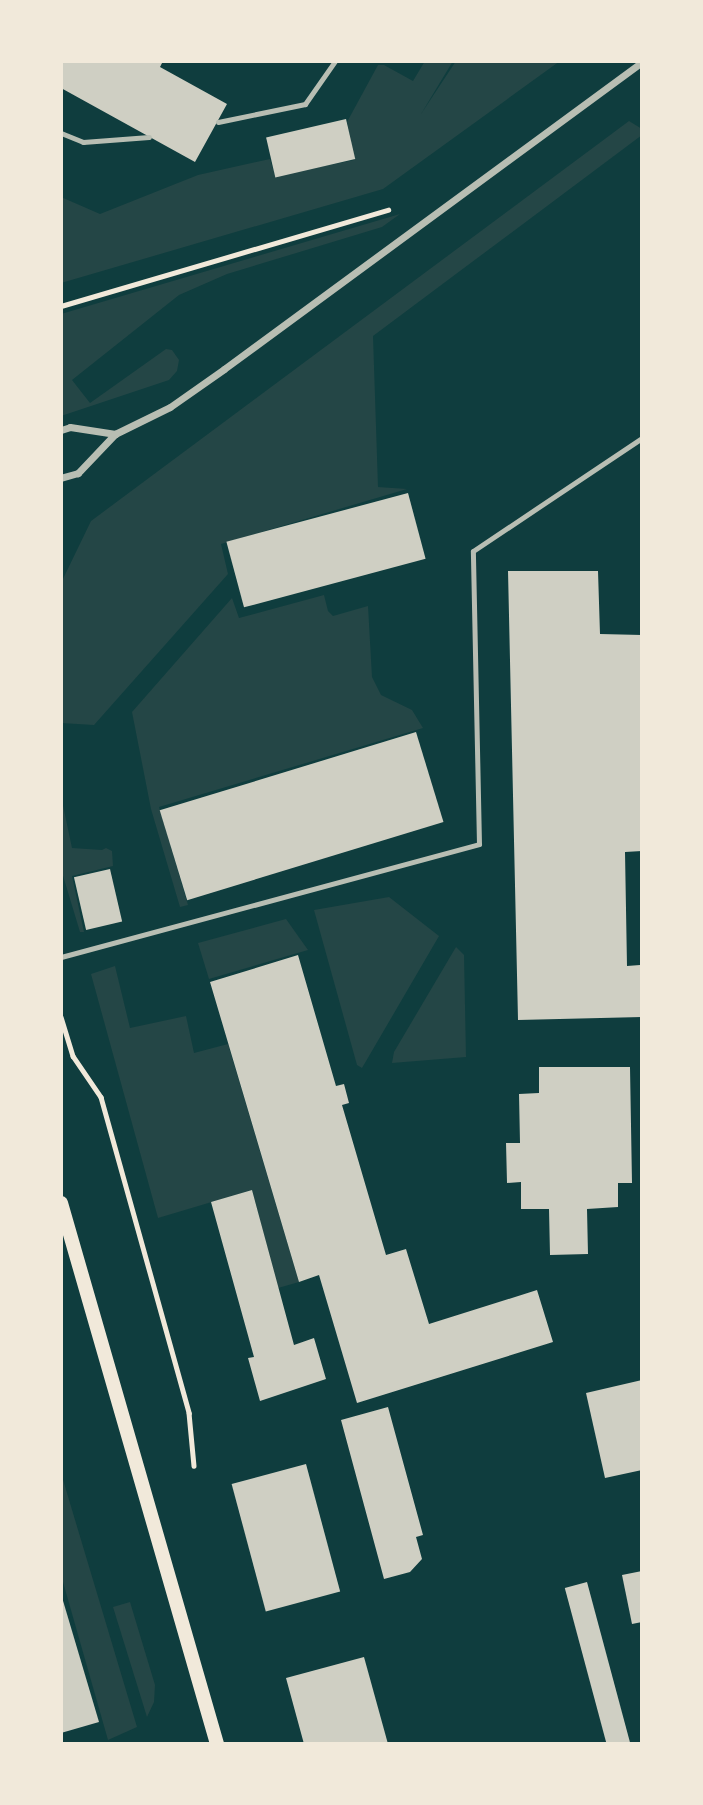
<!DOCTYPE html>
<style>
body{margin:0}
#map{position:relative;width:703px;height:1805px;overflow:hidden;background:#0f3d3e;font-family:Raleway,sans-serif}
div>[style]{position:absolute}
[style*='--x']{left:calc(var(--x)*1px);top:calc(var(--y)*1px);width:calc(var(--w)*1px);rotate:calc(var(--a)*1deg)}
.green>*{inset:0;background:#244646}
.building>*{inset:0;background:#cfcfc3;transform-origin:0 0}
.path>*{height:4.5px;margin:-2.25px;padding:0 2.25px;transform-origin:2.25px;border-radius:2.25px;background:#f1e9da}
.service>*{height:5px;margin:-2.5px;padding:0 2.5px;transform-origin:2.5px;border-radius:2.5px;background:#b8beb3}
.minor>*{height:7px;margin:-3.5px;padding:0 3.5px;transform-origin:3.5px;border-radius:3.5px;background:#b8beb3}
.secondary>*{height:14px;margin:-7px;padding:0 7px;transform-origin:7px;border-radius:7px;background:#f1e9da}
span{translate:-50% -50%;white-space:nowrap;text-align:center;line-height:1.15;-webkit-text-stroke:7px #f1e9da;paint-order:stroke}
.frame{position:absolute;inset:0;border:63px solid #f1e9da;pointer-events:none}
</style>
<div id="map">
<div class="green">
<div style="clip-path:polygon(425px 61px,453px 61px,421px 114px,456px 61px,560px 61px,383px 189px,61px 283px,61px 197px,100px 214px,198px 175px,270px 159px,275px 176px,354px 160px,347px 122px,378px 65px,384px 65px,413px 81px)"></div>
<div style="clip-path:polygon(629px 121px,642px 129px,642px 135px,373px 336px,378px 487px,407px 489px,221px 544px,228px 574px,94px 725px,61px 723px,61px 583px,91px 521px)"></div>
<div style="clip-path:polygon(400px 214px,382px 227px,227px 274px,179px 295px,72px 380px,90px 403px,166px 349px,172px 350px,179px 360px,177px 371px,169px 380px,61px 416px,61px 314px)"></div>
<div style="clip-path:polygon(324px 595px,328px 611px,333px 616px,368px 606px,372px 677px,381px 695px,412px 710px,423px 728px,159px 807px,188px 905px,180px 907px,151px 809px,132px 712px,232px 598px,239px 618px)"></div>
<div style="clip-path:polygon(61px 796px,72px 848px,102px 850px,106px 848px,112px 851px,113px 866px,72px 876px,84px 932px,80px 932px,61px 869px)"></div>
<div style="clip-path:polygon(389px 897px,439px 936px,362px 1068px,357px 1065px,314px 910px)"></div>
<div style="clip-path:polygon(286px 919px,308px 950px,209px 979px,198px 943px)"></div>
<div style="clip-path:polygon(456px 947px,464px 955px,466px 1057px,392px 1063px,394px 1052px)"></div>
<div style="clip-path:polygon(115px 966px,130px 1028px,186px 1016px,194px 1053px,228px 1044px,299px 1282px,278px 1288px,252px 1190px,158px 1218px,91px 974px)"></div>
<div style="clip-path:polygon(61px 1473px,137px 1727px,108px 1740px,61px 1575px)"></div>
<div style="clip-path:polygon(130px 1602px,155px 1685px,154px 1702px,147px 1717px,113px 1607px)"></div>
</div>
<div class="building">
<div style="clip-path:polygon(61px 61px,163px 61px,160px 67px,227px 104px,195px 162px,61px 88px)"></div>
<div style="left:346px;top:119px;width:41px;height:82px;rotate:77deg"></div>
<div style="left:408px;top:493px;width:68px;height:188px;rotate:75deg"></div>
<div style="clip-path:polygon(508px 571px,598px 571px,600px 634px,642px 635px,642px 851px,625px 852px,627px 966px,640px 965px,642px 1017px,518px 1020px)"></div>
<div style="left:416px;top:732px;width:94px;height:268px;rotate:73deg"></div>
<div style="left:110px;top:869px;width:54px;height:37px;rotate:77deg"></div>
<div style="clip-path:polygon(298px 955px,336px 1086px,344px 1084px,349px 1103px,342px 1105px,386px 1255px,406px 1249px,429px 1324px,537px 1290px,553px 1342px,357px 1403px,319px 1275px,299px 1282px,210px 982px)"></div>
<div style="clip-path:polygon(539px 1067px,630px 1067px,632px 1183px,618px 1183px,618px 1207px,587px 1209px,588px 1254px,550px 1255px,549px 1209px,521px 1209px,521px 1182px,507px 1183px,506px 1143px,520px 1143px,519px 1094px,539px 1093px)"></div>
<div style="clip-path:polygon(252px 1190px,294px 1345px,314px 1338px,326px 1379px,260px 1401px,248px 1358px,254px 1357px,211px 1202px)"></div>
<div style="clip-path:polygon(642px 1380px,642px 1470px,605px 1478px,586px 1393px)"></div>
<div style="clip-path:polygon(388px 1407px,423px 1535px,416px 1537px,422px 1559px,410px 1572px,384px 1579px,341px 1420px)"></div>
<div style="left:306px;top:1464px;width:132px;height:77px;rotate:75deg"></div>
<div style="clip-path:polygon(642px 1571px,642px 1622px,632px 1624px,622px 1575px)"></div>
<div style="left:587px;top:1582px;width:167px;height:23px;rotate:75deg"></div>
<div style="clip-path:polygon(61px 1594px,99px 1722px,61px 1733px)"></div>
<div style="clip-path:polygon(364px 1657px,388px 1744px,304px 1744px,286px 1678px)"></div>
</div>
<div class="path">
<div style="--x:61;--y:306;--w:341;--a:-16.4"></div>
<div style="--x:61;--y:1017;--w:41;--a:72.9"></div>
<div style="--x:73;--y:1056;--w:50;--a:55.7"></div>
<div style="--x:101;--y:1097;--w:328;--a:74.4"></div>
<div style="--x:189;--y:1413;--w:53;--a:84.6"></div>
</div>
<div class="service">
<div style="--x:218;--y:122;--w:89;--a:-11.7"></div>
<div style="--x:305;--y:104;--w:52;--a:-55.1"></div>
<div style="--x:61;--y:133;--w:24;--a:22"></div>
<div style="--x:83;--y:142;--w:66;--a:-4.3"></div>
<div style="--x:61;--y:957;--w:433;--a:-15.1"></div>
<div style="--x:479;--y:844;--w:293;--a:-91.2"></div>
<div style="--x:473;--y:551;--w:203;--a:-33.8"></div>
</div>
<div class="minor">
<div style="--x:61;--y:430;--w:9;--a:-18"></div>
<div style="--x:70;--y:427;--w:46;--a:8.8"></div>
<div style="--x:115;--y:434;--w:54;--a:133.5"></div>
<div style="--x:78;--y:473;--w:18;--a:164"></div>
<div style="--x:115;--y:434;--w:61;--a:-26.1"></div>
<div style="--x:170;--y:407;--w:66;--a:-35.1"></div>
<div style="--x:224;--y:369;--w:519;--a:-36.3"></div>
</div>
<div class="secondary">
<div style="--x:61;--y:1203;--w:563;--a:73.91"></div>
</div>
<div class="frame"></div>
</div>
